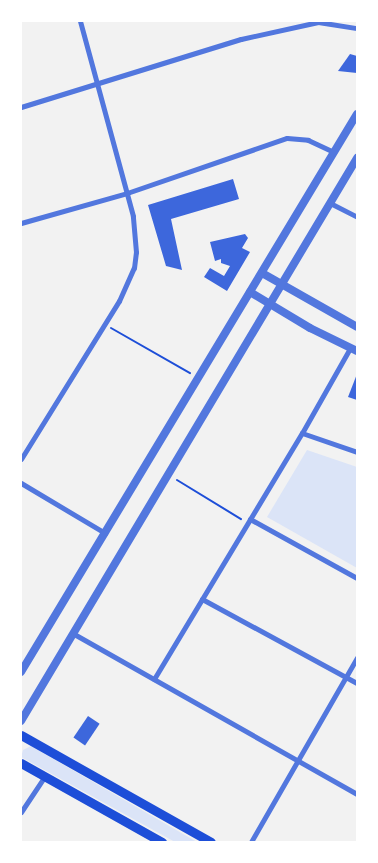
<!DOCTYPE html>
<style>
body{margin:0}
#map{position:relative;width:378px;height:863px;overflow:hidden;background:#f2f2f2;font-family:Inter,sans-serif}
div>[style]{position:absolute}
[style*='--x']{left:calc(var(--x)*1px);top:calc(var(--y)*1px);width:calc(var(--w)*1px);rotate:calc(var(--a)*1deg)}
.green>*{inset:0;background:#dbe4f7}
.building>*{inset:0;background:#3d67dc;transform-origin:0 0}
.path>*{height:2px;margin:-1px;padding:0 1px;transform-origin:1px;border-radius:1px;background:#1d4ed8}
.pedestrian>*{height:4.5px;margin:-2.25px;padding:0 2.25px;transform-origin:2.25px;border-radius:2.25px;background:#5277de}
.minor>*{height:5px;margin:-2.5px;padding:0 2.5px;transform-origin:2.5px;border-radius:2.5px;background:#5277de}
.tertiary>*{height:8px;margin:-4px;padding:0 4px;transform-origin:4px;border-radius:4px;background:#5277de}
.secondary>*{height:9px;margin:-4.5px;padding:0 4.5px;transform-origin:4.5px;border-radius:4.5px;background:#1d4ed8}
span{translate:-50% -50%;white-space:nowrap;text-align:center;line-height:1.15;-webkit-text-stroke:4px #fff;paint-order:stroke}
.frame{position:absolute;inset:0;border:22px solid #fff;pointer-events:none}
</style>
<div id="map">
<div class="green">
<div style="clip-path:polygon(307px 450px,357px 467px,357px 568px,267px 517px)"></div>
<div style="clip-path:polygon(31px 746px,197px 842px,175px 842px,21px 757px,23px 750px)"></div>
</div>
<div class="building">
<div style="clip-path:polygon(350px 54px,357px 56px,357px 73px,338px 71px)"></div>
<div style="clip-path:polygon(233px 179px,239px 199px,171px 219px,182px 270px,166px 266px,148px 205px)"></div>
<div style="clip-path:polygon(245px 234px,248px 238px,242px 248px,250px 252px,227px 291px,204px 277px,210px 268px,224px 276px,230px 266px,221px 263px,221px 259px,215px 261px,210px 242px)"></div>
<div style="clip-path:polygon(357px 374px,357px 400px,348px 397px)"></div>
<div style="left:88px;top:716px;width:14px;height:26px;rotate:34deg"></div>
</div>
<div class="path">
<div style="--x:111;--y:328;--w:91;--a:29.7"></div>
<div style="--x:177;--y:480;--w:75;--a:31.4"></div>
</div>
<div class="pedestrian">
<div style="--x:251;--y:842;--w:212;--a:-60.1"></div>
</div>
<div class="minor">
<div style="--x:21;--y:107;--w:230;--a:-17.2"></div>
<div style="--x:241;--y:39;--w:79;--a:-12.4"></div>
<div style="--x:318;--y:22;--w:39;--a:9"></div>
<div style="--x:330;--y:203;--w:30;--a:27"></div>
<div style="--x:21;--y:223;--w:110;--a:-15.8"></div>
<div style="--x:127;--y:193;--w:169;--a:-19"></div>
<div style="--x:287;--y:138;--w:21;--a:5"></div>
<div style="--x:308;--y:140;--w:29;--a:25"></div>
<div style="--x:302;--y:433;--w:58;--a:19.1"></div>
<div style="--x:21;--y:459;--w:186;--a:-58.2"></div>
<div style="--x:119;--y:301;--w:36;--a:-66"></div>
<div style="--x:134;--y:268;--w:16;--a:-83"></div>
<div style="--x:136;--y:252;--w:36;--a:-95"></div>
<div style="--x:133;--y:216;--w:202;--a:-105.2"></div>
<div style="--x:21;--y:483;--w:98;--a:30.8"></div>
<div style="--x:250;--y:519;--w:122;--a:28.9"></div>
<div style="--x:202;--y:599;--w:176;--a:28.5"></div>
<div style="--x:74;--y:634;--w:325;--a:29.5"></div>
<div style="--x:154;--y:679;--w:287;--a:-59"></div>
<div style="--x:302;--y:433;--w:98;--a:-60.5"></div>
<div style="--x:21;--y:812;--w:43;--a:-56.3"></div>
</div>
<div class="tertiary">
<div style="--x:262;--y:273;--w:109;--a:29.6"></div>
<div style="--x:250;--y:292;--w:70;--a:31"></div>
<div style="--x:310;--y:328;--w:52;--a:26.1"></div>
<div style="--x:21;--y:672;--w:651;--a:-58.95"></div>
<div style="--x:21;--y:721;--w:656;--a:-59.17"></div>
</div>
<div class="secondary">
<div style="--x:21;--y:735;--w:218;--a:29.4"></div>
<div style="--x:21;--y:763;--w:162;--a:29.3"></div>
</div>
<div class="frame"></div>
</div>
